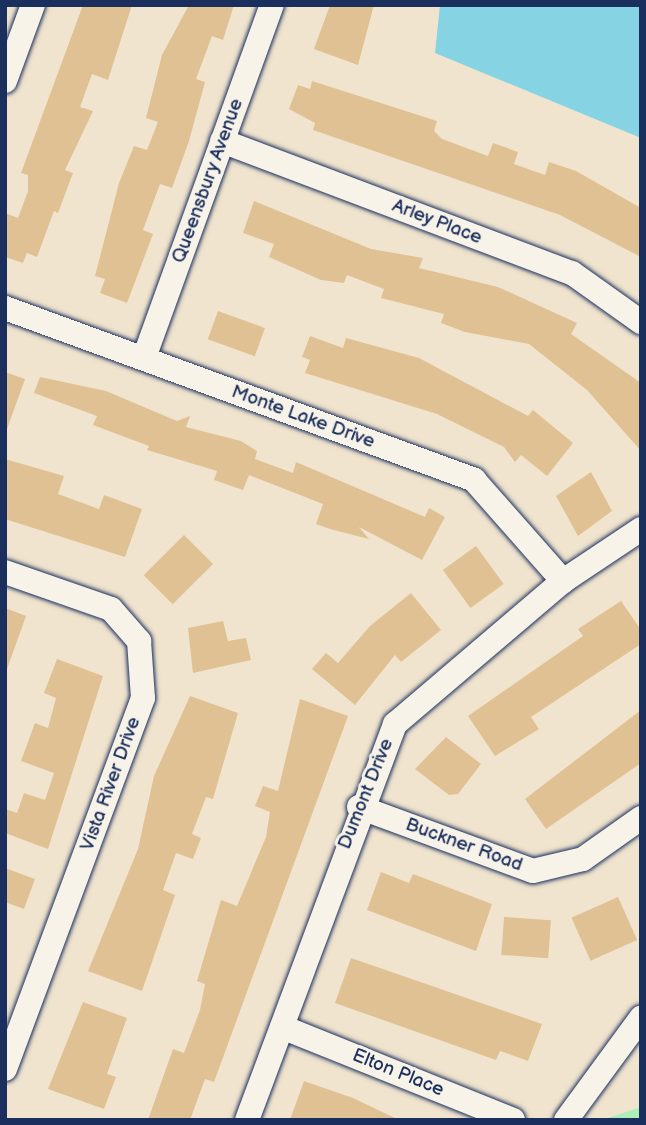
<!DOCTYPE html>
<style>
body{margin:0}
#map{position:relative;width:646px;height:1125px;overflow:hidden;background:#f0e4ce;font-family:"Balsamiq Sans",sans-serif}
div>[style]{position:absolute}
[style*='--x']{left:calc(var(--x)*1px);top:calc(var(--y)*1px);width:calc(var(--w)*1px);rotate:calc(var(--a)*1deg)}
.green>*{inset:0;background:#acefb8}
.water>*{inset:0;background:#85d3e3}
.building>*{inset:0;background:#e0c193;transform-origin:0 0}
.roads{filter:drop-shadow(0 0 2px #1b2f5e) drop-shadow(0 0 2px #1b2f5e)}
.minor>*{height:24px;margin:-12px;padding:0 12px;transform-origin:12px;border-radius:12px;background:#f7f3e8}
span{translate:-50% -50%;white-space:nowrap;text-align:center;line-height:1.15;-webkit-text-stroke:6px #f7f3e8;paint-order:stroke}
.street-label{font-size:19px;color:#1b2f5e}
.frame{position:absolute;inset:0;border:7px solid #1b2f5e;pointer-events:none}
</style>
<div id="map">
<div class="green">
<div style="clip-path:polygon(641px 1107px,641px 1120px,605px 1120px,605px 1119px)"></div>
</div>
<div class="water">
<div style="clip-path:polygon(440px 5px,641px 5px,641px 138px,435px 53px)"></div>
</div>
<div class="building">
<div style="clip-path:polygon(83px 5px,132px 5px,108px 80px,92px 74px,80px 107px,93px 111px,65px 170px,73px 173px,58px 213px,54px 211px,37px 257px,27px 253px,23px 263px,5px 257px,5px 213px,18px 218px,28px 191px,28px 175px,21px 173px)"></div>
<div style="clip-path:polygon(189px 5px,234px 5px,223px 40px,212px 36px,196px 79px,205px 82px,189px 141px,172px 188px,160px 184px,143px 230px,153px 234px,127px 303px,100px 293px,105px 279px,95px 276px,119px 183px,134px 146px,147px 150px,158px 122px,146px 118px,162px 55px)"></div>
<div style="clip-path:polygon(330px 5px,374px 5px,358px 65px,314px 49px)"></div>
<div style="clip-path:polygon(312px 81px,437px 121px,434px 131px,442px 139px,488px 156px,493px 143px,518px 152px,514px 164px,545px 175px,549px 162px,576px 171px,641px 208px,641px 257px,560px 215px,313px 130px,315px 123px,289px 109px,298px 85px,310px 89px)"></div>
<div style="clip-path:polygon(254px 201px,371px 249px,423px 258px,419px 268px,498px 287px,577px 323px,571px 334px,641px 383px,641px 451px,587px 390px,529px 344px,465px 332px,441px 323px,444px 314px,381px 298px,384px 289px,347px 275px,344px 283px,321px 280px,269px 257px,274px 244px,243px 233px)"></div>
<div style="left:218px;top:311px;width:50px;height:30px;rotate:20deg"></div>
<div style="clip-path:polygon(310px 336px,343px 348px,346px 338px,419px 358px,528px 416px,533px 410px,573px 443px,547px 476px,521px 455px,515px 462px,504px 447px,437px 414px,305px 373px,310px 360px,302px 357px)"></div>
<div style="clip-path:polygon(5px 372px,25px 379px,7px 429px,5px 429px)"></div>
<div style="clip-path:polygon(40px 377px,106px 391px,177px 421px,190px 416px,186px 427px,241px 441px,257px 451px,255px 459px,293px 473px,296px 462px,425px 517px,429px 508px,445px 517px,422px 560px,359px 527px,369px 539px,330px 529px,316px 524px,323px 504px,249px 475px,243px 490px,214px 480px,217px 471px,147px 450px,149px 446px,93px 425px,97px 416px,34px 393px)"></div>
<div style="clip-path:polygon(5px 459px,64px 476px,58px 494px,99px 509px,104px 495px,142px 509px,125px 557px,5px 519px)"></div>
<div style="clip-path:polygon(591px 472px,612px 511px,578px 536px,556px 496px)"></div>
<div style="left:184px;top:535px;width:41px;height:57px;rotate:45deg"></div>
<div style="left:476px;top:546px;width:47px;height:41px;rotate:54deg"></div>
<div style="clip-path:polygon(411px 593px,441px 630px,401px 662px,395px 655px,355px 705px,312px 669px,326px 653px,338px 663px,370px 626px)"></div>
<div style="clip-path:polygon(621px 601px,641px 630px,641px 644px,531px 717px,539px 729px,495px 756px,468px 716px,583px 636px,578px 629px)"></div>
<div style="clip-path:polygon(5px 608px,26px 616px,7px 669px,5px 668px)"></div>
<div style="clip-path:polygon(223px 621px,228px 641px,246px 638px,251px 660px,193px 673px,188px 628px)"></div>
<div style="clip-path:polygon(57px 659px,103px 676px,48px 849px,5px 833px,5px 809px,17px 813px,24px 793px,45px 800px,54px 773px,21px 761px,35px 723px,48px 728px,56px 698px,44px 693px)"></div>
<div style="clip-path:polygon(190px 696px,238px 713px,213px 799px,206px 797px,192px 834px,201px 838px,193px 859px,176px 853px,163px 890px,175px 895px,142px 991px,88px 971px,138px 849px,154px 776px)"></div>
<div style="clip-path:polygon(300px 699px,348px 716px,214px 1082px,205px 1079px,190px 1120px,148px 1120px,173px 1049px,184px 1053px,200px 1010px,205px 984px,197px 981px,221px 900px,237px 906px,266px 837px,270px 812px,255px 806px,263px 786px,278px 791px)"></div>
<div style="clip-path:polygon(641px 710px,641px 763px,546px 829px,525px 799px)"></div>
<div style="clip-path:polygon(446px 737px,481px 764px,458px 794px,449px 795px,415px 769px)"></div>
<div style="clip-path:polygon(5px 868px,35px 879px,24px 909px,5px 902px)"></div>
<div style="clip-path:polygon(381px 872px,409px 883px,413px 874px,492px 904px,476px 951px,367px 910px)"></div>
<div style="left:618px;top:897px;width:47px;height:51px;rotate:66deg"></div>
<div style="left:504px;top:917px;width:47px;height:38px;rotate:4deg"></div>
<div style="clip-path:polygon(351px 958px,542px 1024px,528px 1061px,500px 1051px,496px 1060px,335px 1003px)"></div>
<div style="clip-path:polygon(83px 1002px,127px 1018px,107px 1074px,116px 1077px,104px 1109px,48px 1089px)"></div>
<div style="clip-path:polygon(304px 1081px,353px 1098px,399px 1120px,290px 1120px)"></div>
</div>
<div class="roads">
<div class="minor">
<div style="--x:5;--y:81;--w:81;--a:-69.8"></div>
<div style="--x:222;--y:141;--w:374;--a:20.7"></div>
<div style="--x:572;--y:273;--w:85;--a:35.4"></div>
<div style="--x:5;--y:308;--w:500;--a:20.1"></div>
<div style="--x:474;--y:480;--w:135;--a:48.6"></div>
<div style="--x:144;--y:358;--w:375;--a:-70.1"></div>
<div style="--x:5;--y:572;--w:112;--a:19.2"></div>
<div style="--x:111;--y:609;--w:43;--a:48.8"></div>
<div style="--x:139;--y:641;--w:57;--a:86"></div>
<div style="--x:143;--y:698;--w:396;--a:110.4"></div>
<div style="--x:359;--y:807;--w:185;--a:20.2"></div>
<div style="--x:533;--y:871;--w:51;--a:-13.5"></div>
<div style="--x:583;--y:859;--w:71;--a:-35.3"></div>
<div style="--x:282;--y:1027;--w:249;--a:21.9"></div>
<div style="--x:247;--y:1120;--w:423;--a:-69.5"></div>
<div style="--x:395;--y:724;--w:221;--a:-40.4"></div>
<div style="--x:563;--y:581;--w:94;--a:-33.7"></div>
<div style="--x:566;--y:1120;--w:127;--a:-53.7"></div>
</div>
</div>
<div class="street-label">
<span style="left:208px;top:181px;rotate:-70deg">Queensbury Avenue</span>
<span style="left:437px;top:222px;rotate:21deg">Arley Place</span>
<span style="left:303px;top:417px;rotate:20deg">Monte Lake Drive</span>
<span style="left:111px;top:784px;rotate:-70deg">Vista River Drive</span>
<span style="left:366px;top:794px;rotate:-68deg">Dumont Drive</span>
<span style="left:464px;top:845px;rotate:20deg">Buckner Road</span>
<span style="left:398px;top:1073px;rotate:22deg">Elton Place</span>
</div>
<div class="frame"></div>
</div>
